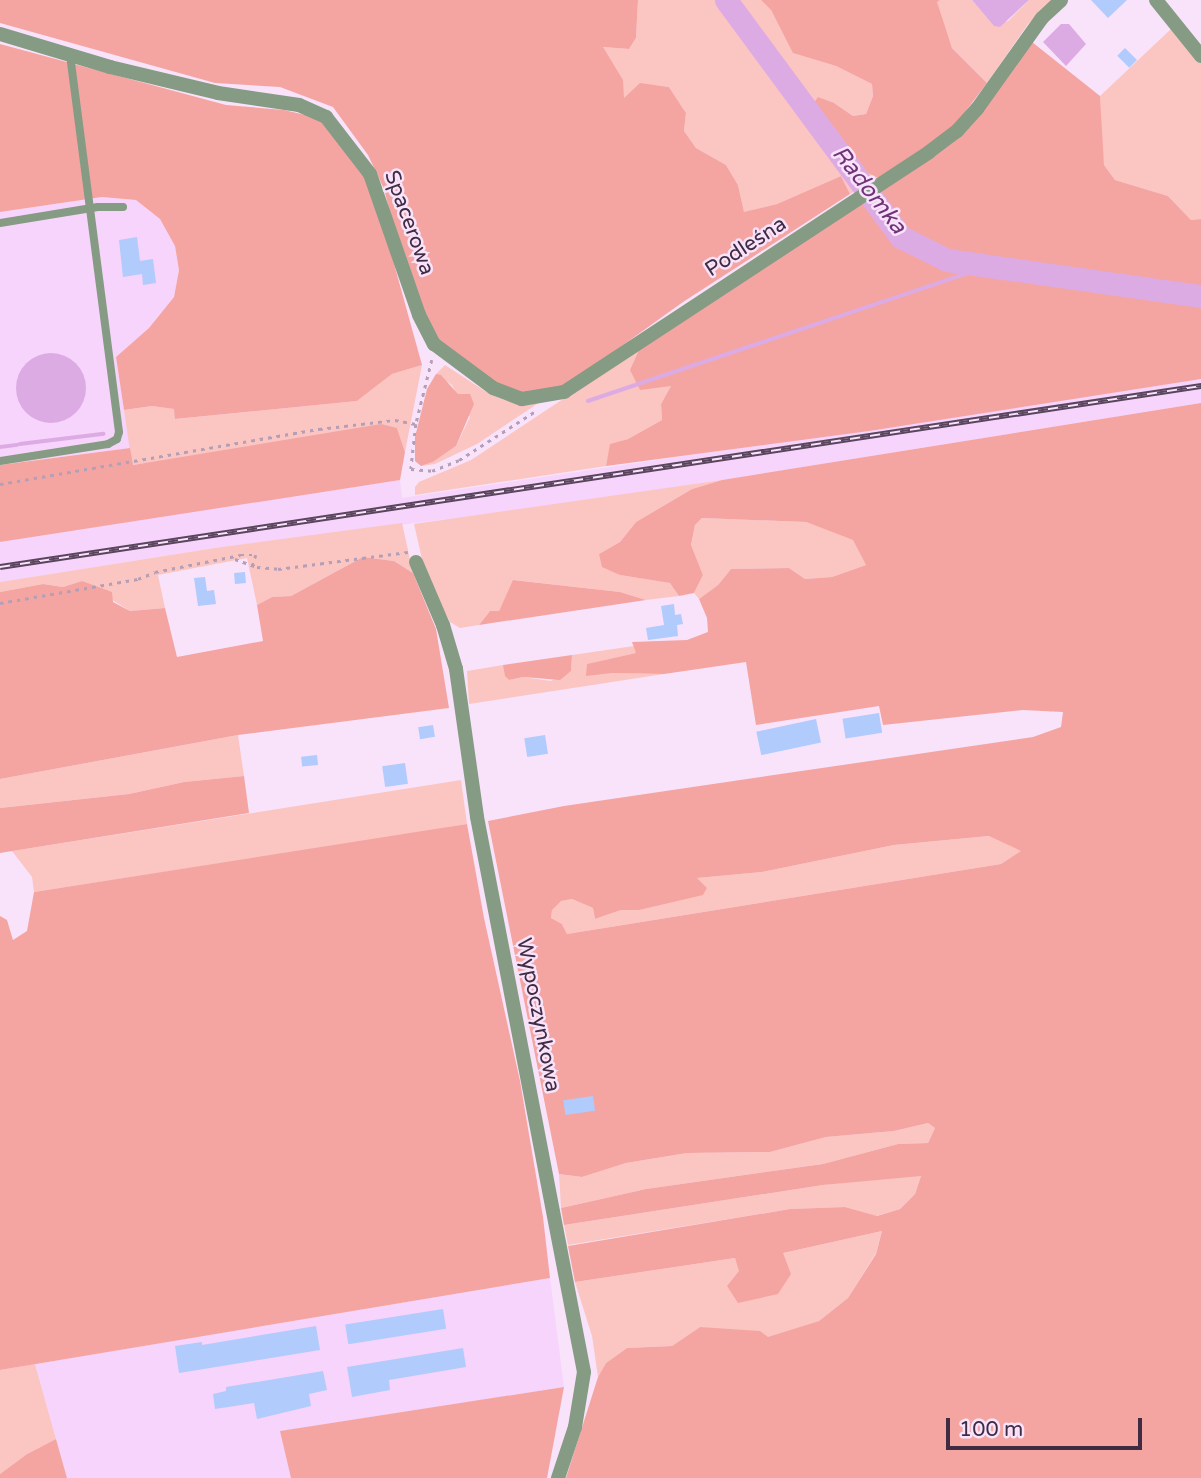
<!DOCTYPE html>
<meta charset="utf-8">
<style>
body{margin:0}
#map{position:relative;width:1201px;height:1478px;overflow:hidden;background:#f8e3fb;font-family:"Varela Round",sans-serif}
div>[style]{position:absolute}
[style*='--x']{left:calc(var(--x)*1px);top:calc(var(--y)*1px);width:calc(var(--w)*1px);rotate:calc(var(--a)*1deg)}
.built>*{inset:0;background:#f7d4fb}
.green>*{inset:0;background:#fbc6c2}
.forest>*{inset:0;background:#f4a5a1}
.water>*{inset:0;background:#ddabe4}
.round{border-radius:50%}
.stream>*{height:3.5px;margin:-1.75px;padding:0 1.75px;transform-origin:1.75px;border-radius:1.75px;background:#ddabe4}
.river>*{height:23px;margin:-11.5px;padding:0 11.5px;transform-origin:11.5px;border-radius:11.5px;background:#ddabe4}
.building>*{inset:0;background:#b0cbfc;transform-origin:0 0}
.path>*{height:2.5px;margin-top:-1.25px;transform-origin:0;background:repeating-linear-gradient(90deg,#b49fb7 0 3.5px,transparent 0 8.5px)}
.lane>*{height:8px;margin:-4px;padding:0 4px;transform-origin:4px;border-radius:4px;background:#859b83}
.street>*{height:14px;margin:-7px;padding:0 7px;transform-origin:7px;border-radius:7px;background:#859b83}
.rail>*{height:6px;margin-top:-3px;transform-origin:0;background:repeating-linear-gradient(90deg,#f8e3fb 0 10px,#59455c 0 20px);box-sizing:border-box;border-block:2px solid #59455c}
span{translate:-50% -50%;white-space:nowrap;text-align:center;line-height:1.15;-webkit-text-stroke:5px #f8e3fb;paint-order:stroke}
.street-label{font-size:21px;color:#3f2b42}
.water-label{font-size:23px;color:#6f3477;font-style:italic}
.scale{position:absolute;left:946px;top:1418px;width:196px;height:32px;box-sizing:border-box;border:4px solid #3f2b42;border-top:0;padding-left:9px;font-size:21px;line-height:24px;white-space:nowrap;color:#3f2b42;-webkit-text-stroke:5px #f8e3fb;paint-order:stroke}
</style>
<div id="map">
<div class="built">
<div style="clip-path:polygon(102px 197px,136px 200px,160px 219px,175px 246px,179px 270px,174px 297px,149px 328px,116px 357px,130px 448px,0 465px,0 212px)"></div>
<div style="clip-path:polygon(1201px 379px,1201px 403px,722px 480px,513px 511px,215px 548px,0 582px,0 542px,99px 525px,400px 480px,402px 498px)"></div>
<div style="clip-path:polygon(550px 1278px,564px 1387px,281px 1431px,291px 1478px,67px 1478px,35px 1364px)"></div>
</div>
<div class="green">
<div style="clip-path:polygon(638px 0,761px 0,771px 10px,794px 53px,836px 66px,872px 84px,873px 96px,866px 114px,853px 116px,834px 103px,879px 178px,850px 194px,841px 176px,777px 204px,744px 213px,738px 185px,726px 165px,696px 148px,684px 131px,686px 113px,669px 87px,654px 85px,624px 99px,603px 47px,629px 49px,636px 38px)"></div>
<div style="clip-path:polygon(940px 0,972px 0,994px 25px,1008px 21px,1029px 0,1052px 0,1028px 24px,987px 83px,952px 48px,936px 2px)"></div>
<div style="clip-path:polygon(1171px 29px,1201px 60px,1201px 219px,1191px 220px,1168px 196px,1115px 180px,1104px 165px,1101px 143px,1100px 96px)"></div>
<div style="clip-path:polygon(640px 348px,671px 386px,661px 404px,662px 420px,628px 439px,611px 444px,606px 466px,415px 495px,415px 487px,419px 482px,471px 460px)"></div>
<div style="clip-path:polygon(422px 365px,405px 452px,397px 428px,132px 465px,124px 410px,152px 406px,175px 409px,176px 419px,357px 401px,392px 374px)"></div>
<div style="clip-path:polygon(445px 365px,488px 393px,504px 400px,519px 403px,543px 400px,477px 444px,435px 464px,421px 466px,433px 462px,456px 446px,470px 417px,452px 385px,436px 374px)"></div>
<div style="clip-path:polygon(722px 480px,692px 489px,636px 522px,620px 542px,599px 554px,620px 575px,671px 583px,679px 596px,646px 600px,620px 592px,514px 580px,499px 611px,490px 611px,479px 625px,460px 628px,450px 622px,434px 592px,422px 559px,414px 524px)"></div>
<div style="clip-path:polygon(702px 518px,806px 522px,854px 540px,866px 565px,832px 577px,805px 579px,789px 568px,731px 569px,718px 585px,699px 599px,694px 593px,703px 575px,691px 546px,695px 525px)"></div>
<div style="clip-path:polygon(402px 523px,413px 573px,394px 561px,363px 557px,291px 596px,272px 597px,257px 605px,247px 558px,158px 575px,165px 608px,130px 611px,82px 581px,63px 587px,43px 584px,0 592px,0 582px,215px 548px)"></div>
<div style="clip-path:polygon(634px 646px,637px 653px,588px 664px,612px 673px,664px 674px,469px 704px,467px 671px,503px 665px,509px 680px,523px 677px,551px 681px,571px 671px,572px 655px)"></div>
<div style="clip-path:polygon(238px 735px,244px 776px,184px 782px,129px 794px,0 808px,0 779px)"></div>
<div style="clip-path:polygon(461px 780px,467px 824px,398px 836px,34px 892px,32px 877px,12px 851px)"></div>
<div style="clip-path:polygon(990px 836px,1022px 851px,1001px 864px,567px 934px,562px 924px,551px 918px,552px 910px,560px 901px,572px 899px,593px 908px,595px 919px,621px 910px,639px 910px,696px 878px,762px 872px,894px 845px)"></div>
<div style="clip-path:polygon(928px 1123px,935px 1128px,928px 1143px,898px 1144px,823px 1164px,646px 1189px,561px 1208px,559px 1174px,582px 1177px,626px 1163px,687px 1153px,770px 1152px,826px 1137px,894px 1131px)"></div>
<div style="clip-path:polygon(904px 1176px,921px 1176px,915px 1194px,900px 1209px,876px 1216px,845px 1207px,790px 1209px,568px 1245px,564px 1225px,823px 1185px)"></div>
<div style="clip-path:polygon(882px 1231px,876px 1253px,848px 1298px,819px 1321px,768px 1338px,700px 1327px,672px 1346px,627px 1348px,606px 1363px,598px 1377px,592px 1336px,575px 1282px,735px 1258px,740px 1271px,783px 1253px)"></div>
<div style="clip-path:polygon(35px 1364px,56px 1439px,27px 1454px,0 1474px,0 1370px)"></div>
</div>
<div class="forest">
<div style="clip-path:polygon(0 0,638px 0,636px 38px,629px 49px,603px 47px,623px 80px,624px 98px,640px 83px,669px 87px,686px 113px,684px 131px,696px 148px,726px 165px,738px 185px,744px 212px,777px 204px,841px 176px,850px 194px,683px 302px,566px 386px,518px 395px,499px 388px,432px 338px,399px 248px,384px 189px,368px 155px,333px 107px,280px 87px,215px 83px,0 23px)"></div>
<div style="clip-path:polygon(761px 0,940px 0,937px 2px,952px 48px,987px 83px,959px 120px,935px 141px,879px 178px,863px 171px,813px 104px,818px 97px,834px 103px,853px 116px,866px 114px,873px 96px,872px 84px,836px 66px,793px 53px,771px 10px)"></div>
<div style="clip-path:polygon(1032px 42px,1100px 96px,1104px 165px,1115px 180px,1168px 196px,1191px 220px,1201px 219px,1201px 379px,869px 431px,606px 466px,610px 444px,628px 439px,662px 420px,661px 404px,671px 386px,640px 390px,630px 370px,640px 348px,943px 149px)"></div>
<div style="clip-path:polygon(0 44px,226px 105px,284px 110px,318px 118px,365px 175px,383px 224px,422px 365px,392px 374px,357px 401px,175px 419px,174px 409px,152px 406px,124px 410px,116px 357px,149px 328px,174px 297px,179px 270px,175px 246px,160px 219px,136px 200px,102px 197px,0 212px)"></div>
<div style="clip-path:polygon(436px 374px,441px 375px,458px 394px,470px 394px,474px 404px,456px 446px,433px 462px,421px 466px,415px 461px,415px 437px,427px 389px)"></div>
<div style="clip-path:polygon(evenodd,1201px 403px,1201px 1478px,566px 1478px,598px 1377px,606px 1363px,627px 1348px,672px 1346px,700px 1327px,760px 1331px,768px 1337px,819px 1321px,848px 1298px,876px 1254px,882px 1231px,783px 1253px,791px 1274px,778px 1294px,738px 1303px,727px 1286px,739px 1271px,735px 1258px,575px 1282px,568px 1246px,790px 1209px,845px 1207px,877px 1216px,900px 1209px,915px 1194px,921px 1176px,823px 1185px,564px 1225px,561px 1208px,646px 1189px,823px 1164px,898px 1144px,928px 1143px,935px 1128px,928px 1123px,894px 1131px,826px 1137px,770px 1152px,687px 1153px,626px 1163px,582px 1177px,559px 1174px,488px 821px,564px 806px,1033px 737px,1061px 727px,1063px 712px,1023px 710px,883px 725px,879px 706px,756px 725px,746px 662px,664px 674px,612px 673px,586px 676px,587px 664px,636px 653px,632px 642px,687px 640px,708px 632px,707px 618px,699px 599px,718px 585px,731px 569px,789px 568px,805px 579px,832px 577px,866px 565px,853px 540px,806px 522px,702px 518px,695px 525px,691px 545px,703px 575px,694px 593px,679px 596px,670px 583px,620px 575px,602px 567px,599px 554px,620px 542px,636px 522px,692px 489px,722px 480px,1201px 403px,989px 836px,1021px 851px,1001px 864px,567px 934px,562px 924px,551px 918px,552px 910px,561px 901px,572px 899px,593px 908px,595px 919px,621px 910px,639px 910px,703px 895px,707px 888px,697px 878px,762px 872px,894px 845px,989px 836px)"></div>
<div style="clip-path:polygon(381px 424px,397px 428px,405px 452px,400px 480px,0 542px,0 465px,130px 448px,133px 465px)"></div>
<div style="clip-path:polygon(363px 557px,394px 561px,413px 573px,436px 629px,449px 708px,238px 735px,0 779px,0 592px,43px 584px,63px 587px,82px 581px,112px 592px,113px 602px,130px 611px,165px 608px,177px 657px,263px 641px,257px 605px,272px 597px,291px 596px)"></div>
<div style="clip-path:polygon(513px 580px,620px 592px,646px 600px,479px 625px,490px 611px,499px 611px)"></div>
<div style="clip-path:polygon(572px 655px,571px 671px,560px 680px,523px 677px,509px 680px,505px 676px,503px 665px)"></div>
<div style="clip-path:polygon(244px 776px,249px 813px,0 853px,0 808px,129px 794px,184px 782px)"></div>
<div style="clip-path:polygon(467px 824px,484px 918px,520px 1081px,543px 1217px,550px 1278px,0 1370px,0 916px,7px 920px,13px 940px,27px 931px,34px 892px)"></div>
<div style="clip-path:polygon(564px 1387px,547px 1478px,291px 1478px,280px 1431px)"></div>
<div style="clip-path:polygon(56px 1439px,67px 1478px,0 1478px,0 1474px,27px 1454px)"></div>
</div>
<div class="water">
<div style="clip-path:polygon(972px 0,1029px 0,1000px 27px,994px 26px)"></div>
<div style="clip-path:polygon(1061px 24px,1069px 24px,1086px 44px,1066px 66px,1043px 42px)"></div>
<div class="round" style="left:16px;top:353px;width:70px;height:70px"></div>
</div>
<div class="stream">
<div style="--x:588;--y:401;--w:424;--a:-18.6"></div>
<div style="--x:20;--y:444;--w:84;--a:-6.9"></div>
<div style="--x:0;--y:447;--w:17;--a:-7"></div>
</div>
<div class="river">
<div style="--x:726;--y:0;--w:295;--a:53.6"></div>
<div style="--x:901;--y:237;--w:51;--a:26.6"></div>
<div style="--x:947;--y:260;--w:257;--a:8.1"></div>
</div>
<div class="building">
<div style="clip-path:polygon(1091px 0,1127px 0,1108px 18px)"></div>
<div style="left:1125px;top:48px;width:17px;height:11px;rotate:45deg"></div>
<div style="clip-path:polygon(137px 237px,140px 261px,153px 259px,156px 283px,143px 285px,142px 274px,123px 277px,119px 240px)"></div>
<div style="left:245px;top:572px;width:11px;height:11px;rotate:85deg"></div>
<div style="clip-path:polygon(205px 577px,207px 591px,214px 590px,216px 604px,198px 606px,194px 578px)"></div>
<div style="clip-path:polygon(674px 604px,675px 615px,681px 614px,683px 624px,677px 625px,678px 636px,648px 640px,646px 628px,664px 625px,661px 606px)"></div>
<div style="left:879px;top:713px;width:20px;height:37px;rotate:81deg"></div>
<div style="left:816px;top:719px;width:24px;height:61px;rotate:78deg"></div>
<div style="left:433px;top:725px;width:12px;height:15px;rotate:81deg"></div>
<div style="left:545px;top:735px;width:19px;height:21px;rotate:81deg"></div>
<div style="left:317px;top:755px;width:10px;height:16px;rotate:84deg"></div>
<div style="left:405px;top:763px;width:21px;height:23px;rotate:82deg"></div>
<div style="left:593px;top:1096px;width:15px;height:30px;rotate:82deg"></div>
<div style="left:443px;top:1309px;width:20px;height:99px;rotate:81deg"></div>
<div style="clip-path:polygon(316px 1326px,320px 1350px,179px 1373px,175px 1346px,202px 1342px,202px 1345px)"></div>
<div style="clip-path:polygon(463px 1348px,466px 1367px,389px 1380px,390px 1390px,352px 1397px,347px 1367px)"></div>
<div style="clip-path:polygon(323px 1371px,327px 1390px,309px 1394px,311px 1406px,257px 1419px,254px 1403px,215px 1409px,213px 1394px,226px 1391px,226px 1387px)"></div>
</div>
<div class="path">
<div style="--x:432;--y:360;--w:66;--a:104"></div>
<div style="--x:416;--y:424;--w:45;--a:96.3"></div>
<div style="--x:411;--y:469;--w:21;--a:5"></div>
<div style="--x:432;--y:471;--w:29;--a:-22"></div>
<div style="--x:459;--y:460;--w:89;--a:-32.6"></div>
<div style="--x:0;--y:484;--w:324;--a:-9.8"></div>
<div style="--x:319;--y:429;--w:77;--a:-6.8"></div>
<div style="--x:395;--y:420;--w:21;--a:11"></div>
<div style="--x:235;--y:559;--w:23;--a:20"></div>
<div style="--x:257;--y:567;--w:21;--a:5"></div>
<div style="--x:278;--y:569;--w:131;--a:-7.5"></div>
<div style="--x:0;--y:603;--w:140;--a:-9.9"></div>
<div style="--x:138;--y:579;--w:18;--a:-22"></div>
<div style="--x:155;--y:572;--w:87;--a:-11.3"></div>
<div style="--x:240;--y:555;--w:16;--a:0"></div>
<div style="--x:256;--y:555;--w:10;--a:107"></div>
</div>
<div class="lane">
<div style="--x:0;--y:223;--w:99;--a:-9.3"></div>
<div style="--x:98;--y:207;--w:25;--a:0"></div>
<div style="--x:0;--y:461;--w:109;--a:-8.9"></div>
<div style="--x:108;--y:444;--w:10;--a:-29"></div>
<div style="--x:117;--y:439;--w:7;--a:-74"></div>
<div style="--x:119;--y:432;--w:380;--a:-97.4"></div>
</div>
<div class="street">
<div style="--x:1156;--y:0;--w:72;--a:51.2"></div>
<div style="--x:0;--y:34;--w:115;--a:16.7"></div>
<div style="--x:110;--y:67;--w:111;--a:13.5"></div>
<div style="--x:218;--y:93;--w:82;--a:8.4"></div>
<div style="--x:299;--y:105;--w:30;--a:24"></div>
<div style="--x:326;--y:117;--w:72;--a:52.3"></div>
<div style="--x:370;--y:174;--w:149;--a:70.8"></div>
<div style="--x:419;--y:315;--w:33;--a:63"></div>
<div style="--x:434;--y:344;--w:74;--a:36.7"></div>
<div style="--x:493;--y:388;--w:31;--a:21"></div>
<div style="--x:522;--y:399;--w:43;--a:-9.5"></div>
<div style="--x:564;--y:392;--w:437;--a:-33.3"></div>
<div style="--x:929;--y:152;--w:35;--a:-37"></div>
<div style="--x:957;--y:131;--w:30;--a:-48"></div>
<div style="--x:977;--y:109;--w:112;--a:-54.5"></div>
<div style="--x:1042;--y:18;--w:26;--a:-43"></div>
<div style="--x:416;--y:562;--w:69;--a:66.8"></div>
<div style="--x:443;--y:625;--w:46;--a:73.5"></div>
<div style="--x:456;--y:669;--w:149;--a:81.9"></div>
<div style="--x:477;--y:817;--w:565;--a:79.09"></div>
<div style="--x:584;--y:1372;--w:56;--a:99.3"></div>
<div style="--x:575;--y:1427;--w:54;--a:108.4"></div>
</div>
<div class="rail">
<div style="--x:0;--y:567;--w:1215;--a:-8.57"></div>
</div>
<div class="street-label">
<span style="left:409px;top:223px;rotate:70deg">Spacerowa</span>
<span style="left:746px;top:247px;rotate:-33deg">Podleśna</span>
<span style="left:538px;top:1015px;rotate:79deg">Wypoczynkowa</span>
</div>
<div class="water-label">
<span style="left:869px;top:190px;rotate:52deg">Radomka</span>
</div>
<div class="scale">100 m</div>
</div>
